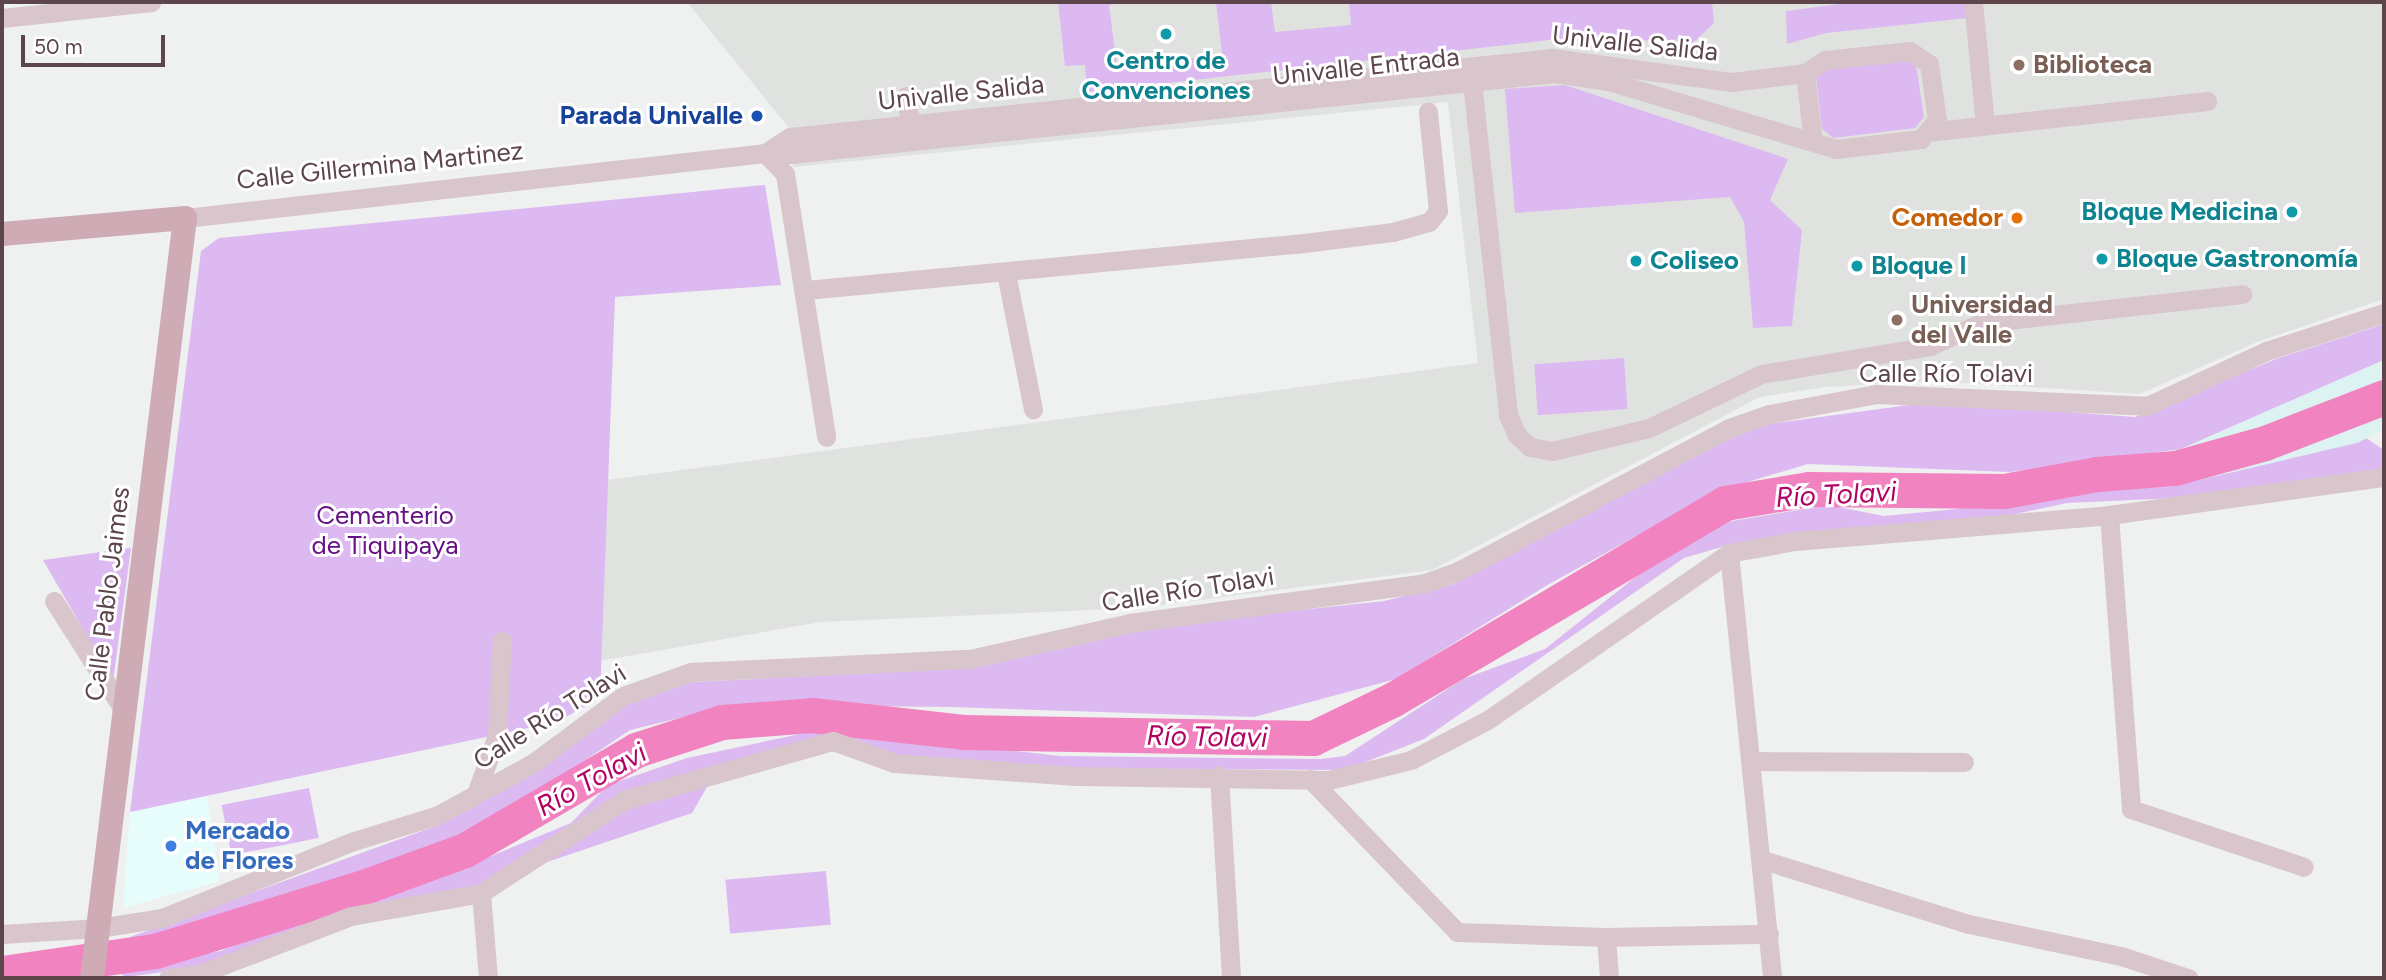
<!DOCTYPE html>
<meta charset="utf-8">
<style>
body{margin:0}
#map{position:relative;width:2386px;height:980px;overflow:hidden;background:#eef1ef;font-family:Figtree,sans-serif}
div>[style]{position:absolute}
[style*='--x']{left:calc(var(--x)*1px);top:calc(var(--y)*1px);width:calc(var(--w)*1px);rotate:calc(var(--a)*1deg)}
.commercial>*{inset:0;background:#e6fdfc}
.education>*{inset:0;background:#e0e2e0}
.green>*{inset:0;background:#ddb9f2;transform-origin:0 0}
.sand>*{inset:0;background:#ddf3f2}
.stream>*{height:6px;margin:-3px;padding:0 3px;transform-origin:3px;border-radius:3px;background:#f183c0}
.river>*{height:35px;margin:-17.5px;padding:0 17.5px;transform-origin:17.5px;border-radius:17.5px;background:#f183c0}
.minor>*{height:19px;margin:-9.5px;padding:0 9.5px;transform-origin:9.5px;border-radius:9.5px;background:#d9c6cc}
.major>*{height:24px;margin:-12px;padding:0 12px;transform-origin:12px;border-radius:12px;background:#cfacb5}
.dots>*{width:19px;height:19px;translate:-50% -50%;box-sizing:border-box;border:4px solid #fff;border-radius:50%}
span{translate:-50% -50%;white-space:nowrap;text-align:center;line-height:1.15;-webkit-text-stroke:6px #fff;paint-order:stroke}
.street-label{font-size:26px;color:#5d454c}
.culture-label{font-size:26px;color:#0d838f;font-weight:700}
.right{translate:-100% -50%;text-align:right}
.left{translate:0 -50%;text-align:left}
.education-label{font-size:26px;color:#785e54;font-weight:700}
.transit-label{font-size:26px;color:#164399;font-weight:700}
.food-label{font-size:26px;color:#c56008;font-weight:700}
.park-label{font-size:26px;color:#651183}
.shop-label{font-size:26px;color:#366cbe;font-weight:700}
.water-label{font-size:28px;color:#b10363;font-style:italic}
.frame{position:absolute;inset:0;border:4px solid #5d454c;pointer-events:none}
.scale{position:absolute;left:21px;top:35px;width:144px;height:32px;box-sizing:border-box;border:4px solid #5d454c;border-top:0;padding-left:9px;font-size:21px;line-height:24px;white-space:nowrap;color:#5d454c;-webkit-text-stroke:5px #fff;paint-order:stroke}
</style>
<div id="map">
<div class="commercial">
<div style="clip-path:polygon(207px 796px,220px 881px,123px 908px,130px 812px)"></div>
</div>
<div class="education">
<div style="clip-path:polygon(687px 2px,2384px 2px,2384px 299px,2257px 342px,2140px 394px,1929px 381px,1825px 387px,1760px 397px,1432px 570px,1138px 608px,820px 622px,600px 661px,607px 480px,1478px 363px,1448px 102px,793px 167px,789px 128px)"></div>
</div>
<div class="green">
<div style="clip-path:polygon(1058px 2px,1130px 2px,1109px 5px,1117px 67px,1222px 55px,1216px 2px,1271px 2px,1275px 32px,1351px 25px,1349px 2px,1712px 2px,1714px 23px,1689px 47px,1604px 34px,1087px 92px,1085px 65px,1065px 66px)"></div>
<div style="clip-path:polygon(1855px 2px,1967px 2px,1968px 18px,1826px 33px,1787px 44px,1786px 11px)"></div>
<div style="clip-path:polygon(1906px 59px,1916px 65px,1924px 117px,1915px 128px,1833px 138px,1822px 129px,1816px 76px,1827px 68px)"></div>
<div style="clip-path:polygon(1565px 85px,1788px 159px,1770px 200px,1802px 230px,1792px 326px,1753px 328px,1744px 222px,1730px 197px,1515px 213px,1505px 89px)"></div>
<div style="clip-path:polygon(765px 185px,781px 285px,615px 297px,600px 698px,557px 722px,130px 812px,201px 251px,219px 238px)"></div>
<div style="clip-path:polygon(2384px 324px,2384px 360px,2181px 449px,2009px 472px,1808px 464px,1721px 490px,1549px 584px,1396px 679px,1254px 717px,950px 707px,733px 705px,630px 730px,463px 843px,156px 944px,114px 949px,130px 937px,444px 823px,535px 773px,633px 701px,693px 682px,975px 668px,1170px 624px,1384px 601px,1453px 584px,1716px 444px,1768px 424px,1931px 402px,2135px 417px,2276px 359px)"></div>
<div style="left:1624px;top:358px;width:51px;height:90px;rotate:86deg"></div>
<div style="clip-path:polygon(2366px 438px,2384px 450px,2384px 470px,2197px 497px,2067px 503px,2006px 516px,1728px 545px,1684px 558px,1424px 739px,1345px 770px,1077px 768px,894px 755px,856px 743px,720px 764px,692px 813px,479px 885px,200px 967px,126px 977px,109px 967px,221px 951px,281px 920px,363px 897px,406px 891px,571px 823px,608px 785px,687px 758px,824px 729px,1060px 756px,1320px 759px,1345px 756px,1463px 679px,1545px 649px,1662px 556px,1714px 524px,1828px 505px,1884px 516px,2009px 504px,2079px 489px,2169px 487px)"></div>
<div style="clip-path:polygon(131px 548px,113px 681px,43px 560px)"></div>
<div style="left:309px;top:788px;width:51px;height:89px;rotate:79deg"></div>
<div style="left:826px;top:871px;width:54px;height:101px;rotate:85deg"></div>
</div>
<div class="sand">
<div style="clip-path:polygon(2384px 360px,2384px 430px,2357px 443px,2169px 487px,2181px 449px)"></div>
</div>
<div class="stream">
<div style="--x:2381;--y:398;--w:8;--a:67"></div>
</div>
<div class="river">
<div style="--x:2;--y:973;--w:155;--a:-8.2"></div>
<div style="--x:155;--y:951;--w:224;--a:-17.1"></div>
<div style="--x:369;--y:885;--w:102;--a:-20"></div>
<div style="--x:465;--y:850;--w:198;--a:-30.3"></div>
<div style="--x:636;--y:750;--w:90;--a:-18"></div>
<div style="--x:722;--y:722;--w:90;--a:-4.4"></div>
<div style="--x:812;--y:715;--w:152;--a:6.4"></div>
<div style="--x:963;--y:732;--w:350;--a:1"></div>
<div style="--x:1313;--y:738;--w:88;--a:-25.7"></div>
<div style="--x:1392;--y:700;--w:387;--a:-30.6"></div>
<div style="--x:1725;--y:503;--w:85;--a:-9.5"></div>
<div style="--x:1809;--y:489;--w:195;--a:0.6"></div>
<div style="--x:2004;--y:491;--w:95;--a:-10.4"></div>
<div style="--x:2097;--y:474;--w:78;--a:-4.4"></div>
<div style="--x:2175;--y:468;--w:93;--a:-15.5"></div>
<div style="--x:2265;--y:443;--w:128;--a:-21.1"></div>
</div>
<div class="minor">
<div style="--x:1973;--y:2;--w:124;--a:84.4"></div>
<div style="--x:2;--y:18;--w:150;--a:-6.1"></div>
<div style="--x:1472;--y:82;--w:335;--a:83.8"></div>
<div style="--x:1508;--y:415;--w:22;--a:66"></div>
<div style="--x:1517;--y:435;--w:18;--a:43"></div>
<div style="--x:1530;--y:447;--w:22;--a:10"></div>
<div style="--x:1552;--y:451;--w:100;--a:-13.3"></div>
<div style="--x:1649;--y:428;--w:124;--a:-25.7"></div>
<div style="--x:1761;--y:374;--w:171;--a:-9.4"></div>
<div style="--x:1930;--y:346;--w:56;--a:-24.3"></div>
<div style="--x:1981;--y:323;--w:263;--a:-6.3"></div>
<div style="--x:906;--y:96;--w:41;--a:81.7"></div>
<div style="--x:1927;--y:132;--w:282;--a:-6.3"></div>
<div style="--x:765;--y:153;--w:30;--a:-33"></div>
<div style="--x:790;--y:137;--w:766;--a:-5.92"></div>
<div style="--x:1552;--y:58;--w:182;--a:7.6"></div>
<div style="--x:1732;--y:82;--w:74;--a:-7"></div>
<div style="--x:765;--y:153;--w:29;--a:46"></div>
<div style="--x:785;--y:174;--w:266;--a:81.1"></div>
<div style="--x:185;--y:218;--w:584;--a:-6.39"></div>
<div style="--x:765;--y:153;--w:26;--a:2"></div>
<div style="--x:791;--y:154;--w:768;--a:-6.05"></div>
<div style="--x:1555;--y:73;--w:54;--a:8.6"></div>
<div style="--x:1608;--y:81;--w:238;--a:16.6"></div>
<div style="--x:1836;--y:149;--w:86;--a:-6.7"></div>
<div style="--x:1921;--y:139;--w:25;--a:-50"></div>
<div style="--x:1937;--y:120;--w:57;--a:-98.1"></div>
<div style="--x:1929;--y:64;--w:23;--a:-146"></div>
<div style="--x:1910;--y:51;--w:85;--a:174"></div>
<div style="--x:1825;--y:60;--w:24;--a:147"></div>
<div style="--x:1805;--y:73;--w:69;--a:83.4"></div>
<div style="--x:1006;--y:273;--w:139;--a:78.8"></div>
<div style="--x:806;--y:290;--w:492;--a:-5.4"></div>
<div style="--x:1296;--y:244;--w:98;--a:-7.1"></div>
<div style="--x:1393;--y:232;--w:37;--a:-16"></div>
<div style="--x:1429;--y:222;--w:14;--a:-51"></div>
<div style="--x:1438;--y:211;--w:100;--a:-95.8"></div>
<div style="--x:2109;--y:515;--w:295;--a:85.7"></div>
<div style="--x:2131;--y:809;--w:182;--a:18.5"></div>
<div style="--x:1729;--y:553;--w:427;--a:84.2"></div>
<div style="--x:54;--y:601;--w:130;--a:57.5"></div>
<div style="--x:1752;--y:761;--w:212;--a:0.3"></div>
<div style="--x:1219;--y:775;--w:203;--a:86.6"></div>
<div style="--x:1310;--y:779;--w:212;--a:46.1"></div>
<div style="--x:1457;--y:932;--w:149;--a:1.9"></div>
<div style="--x:1606;--y:937;--w:163;--a:-1.1"></div>
<div style="--x:476;--y:794;--w:63;--a:-70.4"></div>
<div style="--x:497;--y:735;--w:94;--a:-87"></div>
<div style="--x:1763;--y:860;--w:216;--a:17.3"></div>
<div style="--x:1969;--y:924;--w:155;--a:11.9"></div>
<div style="--x:2121;--y:956;--w:71;--a:18.2"></div>
<div style="--x:481;--y:893;--w:85;--a:85.3"></div>
<div style="--x:2;--y:934;--w:97;--a:-3.5"></div>
<div style="--x:99;--y:928;--w:64;--a:-9"></div>
<div style="--x:162;--y:918;--w:207;--a:-21.9"></div>
<div style="--x:354;--y:841;--w:88;--a:-17.2"></div>
<div style="--x:438;--y:815;--w:108;--a:-28.7"></div>
<div style="--x:533;--y:763;--w:112;--a:-36.7"></div>
<div style="--x:623;--y:696;--w:72;--a:-19.4"></div>
<div style="--x:691;--y:672;--w:279;--a:-2.7"></div>
<div style="--x:970;--y:659;--w:164;--a:-12.7"></div>
<div style="--x:1130;--y:623;--w:298;--a:-7.7"></div>
<div style="--x:1425;--y:583;--w:37;--a:-20"></div>
<div style="--x:1460;--y:570;--w:304;--a:-27.8"></div>
<div style="--x:1729;--y:428;--w:42;--a:-19.3"></div>
<div style="--x:1769;--y:414;--w:110;--a:-10.5"></div>
<div style="--x:1877;--y:394;--w:270;--a:2.5"></div>
<div style="--x:2147;--y:406;--w:131;--a:-24.8"></div>
<div style="--x:2266;--y:351;--w:124;--a:-17.9"></div>
<div style="--x:1606;--y:937;--w:41;--a:85.8"></div>
<div style="--x:168;--y:978;--w:32;--a:-7"></div>
<div style="--x:200;--y:974;--w:162;--a:-21"></div>
<div style="--x:351;--y:916;--w:132;--a:-10"></div>
<div style="--x:481;--y:893;--w:171;--a:-33"></div>
<div style="--x:624;--y:800;--w:217;--a:-15.8"></div>
<div style="--x:833;--y:741;--w:65;--a:19.8"></div>
<div style="--x:894;--y:763;--w:183;--a:4.1"></div>
<div style="--x:1077;--y:776;--w:252;--a:0.9"></div>
<div style="--x:1329;--y:780;--w:84;--a:-13.7"></div>
<div style="--x:1411;--y:760;--w:88;--a:-27.7"></div>
<div style="--x:1489;--y:719;--w:292;--a:-34.7"></div>
<div style="--x:1729;--y:553;--w:67;--a:-10.3"></div>
<div style="--x:1795;--y:541;--w:315;--a:-4.7"></div>
<div style="--x:2109;--y:515;--w:278;--a:-7.9"></div>
</div>
<div class="major">
<div style="--x:2;--y:234;--w:184;--a:-5"></div>
<div style="--x:185;--y:218;--w:766;--a:96.98"></div>
</div>
<div class="dots">
<div style="left:1166px;top:34px;background:#0f9aa8"></div>
<div style="left:2019px;top:65px;background:#8d6e63"></div>
<div style="left:757px;top:116px;background:#1a4fb4"></div>
<div style="left:2292px;top:212px;background:#0f9aa8"></div>
<div style="left:2017px;top:218px;background:#e8710a"></div>
<div style="left:2102px;top:259px;background:#0f9aa8"></div>
<div style="left:1636px;top:261px;background:#0f9aa8"></div>
<div style="left:1857px;top:266px;background:#0f9aa8"></div>
<div style="left:1897px;top:320px;background:#8d6e63"></div>
<div style="left:171px;top:846px;background:#3f7fe0"></div>
</div>
<div class="street-label">
<span style="left:1635px;top:44px;rotate:6deg">Univalle Salida</span>
<span style="left:1366px;top:67px;rotate:-6deg">Univalle Entrada</span>
<span style="left:961px;top:93px;rotate:-6deg">Univalle Salida</span>
<span style="left:380px;top:166px;rotate:-6deg">Calle Gillermina Martinez</span>
<span style="left:1946px;top:374px">Calle Río Tolavi</span>
<span style="left:1188px;top:590px;rotate:-9deg">Calle Río Tolavi</span>
<span style="left:108px;top:594px;rotate:-83deg">Calle Pablo Jaimes</span>
<span style="left:550px;top:717px;rotate:-32deg">Calle Río Tolavi</span>
</div>
<div class="culture-label">
<span style="left:1166px;top:76px">Centro de<br>Convenciones</span>
<span class="right" style="left:2278px;top:212px">Bloque Medicina</span>
<span class="left" style="left:2116px;top:259px">Bloque Gastronomía</span>
<span class="left" style="left:1650px;top:261px">Coliseo</span>
<span class="left" style="left:1871px;top:266px">Bloque I</span>
</div>
<div class="education-label">
<span class="left" style="left:2033px;top:65px">Biblioteca</span>
<span class="left" style="left:1911px;top:320px">Universidad<br>del Valle</span>
</div>
<div class="transit-label">
<span class="right" style="left:743px;top:116px">Parada Univalle</span>
</div>
<div class="food-label">
<span class="right" style="left:2003px;top:218px">Comedor</span>
</div>
<div class="park-label">
<span style="left:385px;top:531px">Cementerio<br>de Tiquipaya</span>
</div>
<div class="shop-label">
<span class="left" style="left:185px;top:846px">Mercado<br>de Flores</span>
</div>
<div class="water-label">
<span style="left:1836px;top:494px;rotate:-3deg">Río Tolavi</span>
<span style="left:1207px;top:736px;rotate:1deg">Río Tolavi</span>
<span style="left:591px;top:779px;rotate:-29deg">Río Tolavi</span>
</div>
<div class="frame"></div>
<div class="scale">50 m</div>
</div>
